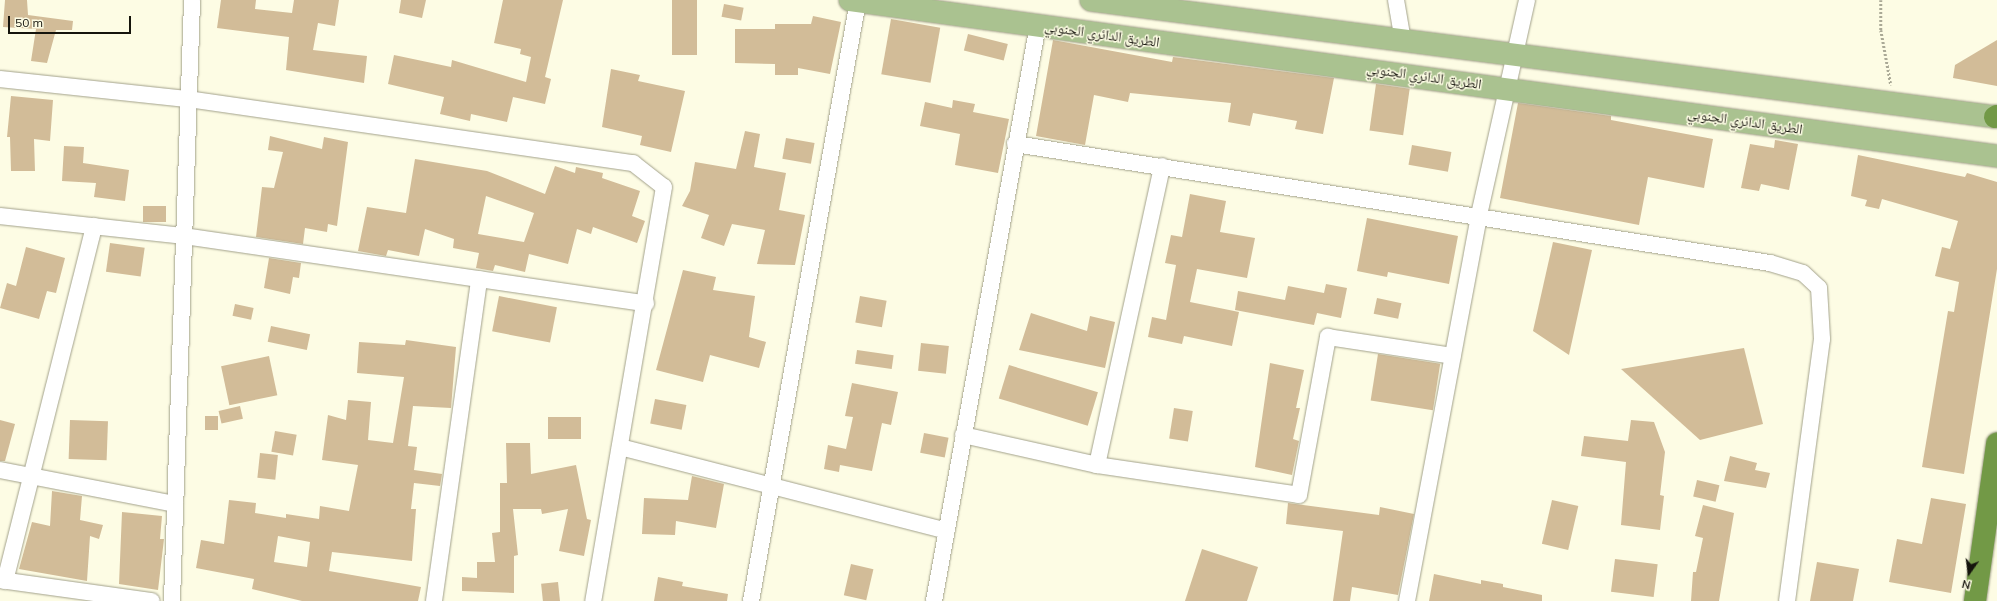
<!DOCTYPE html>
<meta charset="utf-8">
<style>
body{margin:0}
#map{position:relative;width:1997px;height:601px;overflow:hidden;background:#fdfce4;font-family:Mulish,"Noto Naskh Arabic",sans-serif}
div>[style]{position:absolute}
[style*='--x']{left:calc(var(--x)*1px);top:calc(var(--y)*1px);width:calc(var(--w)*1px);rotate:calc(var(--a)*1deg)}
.building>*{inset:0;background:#d2bc98;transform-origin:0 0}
.path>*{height:2.5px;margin-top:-1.25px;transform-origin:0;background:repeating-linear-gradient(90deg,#aaa996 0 2px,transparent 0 4px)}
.roads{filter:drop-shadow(0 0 1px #a2a18b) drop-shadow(0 0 1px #a2a18b)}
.street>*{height:16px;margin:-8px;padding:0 8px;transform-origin:8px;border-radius:8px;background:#fff}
.primary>*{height:22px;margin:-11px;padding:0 11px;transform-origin:11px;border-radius:11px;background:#aac290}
.highway>*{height:22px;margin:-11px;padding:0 11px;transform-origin:11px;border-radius:11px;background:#729946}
span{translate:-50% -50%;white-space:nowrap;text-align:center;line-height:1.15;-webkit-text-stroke:3px #fdfce4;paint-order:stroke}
.street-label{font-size:14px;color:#15140c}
.north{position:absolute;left:1949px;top:553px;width:40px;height:40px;-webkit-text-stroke:3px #fdfce4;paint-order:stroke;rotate:194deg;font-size:11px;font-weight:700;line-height:16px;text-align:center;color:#15140c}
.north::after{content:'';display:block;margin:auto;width:14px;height:18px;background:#15140c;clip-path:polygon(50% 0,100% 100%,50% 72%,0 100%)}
.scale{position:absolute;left:8px;top:16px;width:123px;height:18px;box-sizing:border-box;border:2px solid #15140c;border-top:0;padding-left:5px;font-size:12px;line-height:14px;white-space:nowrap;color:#15140c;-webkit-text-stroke:3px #fdfce4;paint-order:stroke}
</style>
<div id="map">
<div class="building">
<div style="clip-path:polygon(5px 0,27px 0,28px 15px,73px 21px,72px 30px,56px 30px,47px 63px,31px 61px,36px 29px,3px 27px)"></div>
<div style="clip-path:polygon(221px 0,256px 0,255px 9px,292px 13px,294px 0,339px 0,335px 26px,318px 23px,313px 50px,367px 56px,364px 83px,286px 70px,289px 37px,217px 28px)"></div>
<div style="clip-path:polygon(401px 0,426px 0,422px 18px,399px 13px)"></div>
<div style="clip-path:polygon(503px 0,563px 0,545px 77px,551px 79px,545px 104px,513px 97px,507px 122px,471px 114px,470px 121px,440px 114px,444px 97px,388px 84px,394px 55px,451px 67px,452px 60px,526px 82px,531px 57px,520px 54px,521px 49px,494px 43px)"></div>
<div style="left:672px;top:0;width:25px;height:55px"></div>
<div style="left:724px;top:4px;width:20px;height:13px;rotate:11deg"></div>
<div style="clip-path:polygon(813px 16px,841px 22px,830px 74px,798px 68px,798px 75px,775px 75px,775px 64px,735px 63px,735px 29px,775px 29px,775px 24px,811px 24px)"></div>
<div style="left:891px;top:19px;width:50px;height:56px;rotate:10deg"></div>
<div style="left:968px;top:34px;width:41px;height:17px;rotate:14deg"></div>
<div style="clip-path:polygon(1053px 40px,1172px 62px,1173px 57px,1334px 78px,1323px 134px,1295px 129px,1297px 121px,1253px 113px,1250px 126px,1228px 122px,1231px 103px,1130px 93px,1128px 102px,1094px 95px,1085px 145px,1036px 136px)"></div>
<div style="clip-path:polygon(1997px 40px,1997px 86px,1953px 78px,1955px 65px)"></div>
<div style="clip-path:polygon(611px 69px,640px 75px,638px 81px,685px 91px,671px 152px,640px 145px,642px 136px,602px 127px)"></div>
<div style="left:1376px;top:84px;width:34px;height:47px;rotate:8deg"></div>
<div style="clip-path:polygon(11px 96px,53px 100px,50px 141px,34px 139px,35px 171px,11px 171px,10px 137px,7px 137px)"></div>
<div style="clip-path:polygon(953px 100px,975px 104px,973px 112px,1009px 119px,998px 173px,955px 165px,960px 134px,920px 126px,925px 102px,952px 108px)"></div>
<div style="clip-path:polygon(1518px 103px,1611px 116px,1611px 120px,1713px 139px,1704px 188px,1648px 177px,1639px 225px,1500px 198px)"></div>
<div style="clip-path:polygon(745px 131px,760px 134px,754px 167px,786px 173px,779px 210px,805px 215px,795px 265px,757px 264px,765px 230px,732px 224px,724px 246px,701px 238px,709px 215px,682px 206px,690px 191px,695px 162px,736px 169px)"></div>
<div style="clip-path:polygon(270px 136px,322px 149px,324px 137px,348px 142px,337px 226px,328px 224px,327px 232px,305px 228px,303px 244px,256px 237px,262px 187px,274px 188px,283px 152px,268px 150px)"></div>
<div style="left:786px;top:138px;width:29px;height:21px;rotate:10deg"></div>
<div style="clip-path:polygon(1775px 140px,1798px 144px,1789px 190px,1761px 184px,1759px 191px,1741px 188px,1750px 144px,1774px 148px)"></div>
<div style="left:1412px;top:145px;width:40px;height:20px;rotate:10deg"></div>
<div style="clip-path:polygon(64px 146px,84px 147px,83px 163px,129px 170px,125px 201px,94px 197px,96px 183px,62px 181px)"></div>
<div style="clip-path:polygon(1858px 155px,1965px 177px,1967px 173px,1997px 182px,1997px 269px,1964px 474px,1922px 467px,1948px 311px,1954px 312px,1959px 282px,1935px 276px,1942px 247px,1950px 249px,1958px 221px,1882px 199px,1879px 209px,1865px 206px,1867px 200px,1851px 196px)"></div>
<div style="clip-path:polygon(evenodd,415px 159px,487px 171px,545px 194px,555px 166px,575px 173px,576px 167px,603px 173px,602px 178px,640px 191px,632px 216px,645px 221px,637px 243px,593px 227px,591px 234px,577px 229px,568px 264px,529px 254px,525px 272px,495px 265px,493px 271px,476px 268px,479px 253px,453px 248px,454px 239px,425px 229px,419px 256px,388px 250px,386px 256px,358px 251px,367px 207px,406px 213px,415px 159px,486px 196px,534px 213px,524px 242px,478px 234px,486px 196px)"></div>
<div style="clip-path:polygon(1190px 194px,1226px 201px,1220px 232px,1255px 238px,1247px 278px,1197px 269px,1190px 302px,1239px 312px,1232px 346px,1184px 336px,1182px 344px,1148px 337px,1152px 317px,1166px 320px,1176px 265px,1165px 263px,1171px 235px,1182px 237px)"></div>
<div style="left:143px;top:206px;width:23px;height:16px"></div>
<div style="clip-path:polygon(1367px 218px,1458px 236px,1449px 284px,1388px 272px,1387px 277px,1357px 271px)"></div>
<div style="clip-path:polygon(1553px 242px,1592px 250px,1569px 355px,1533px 331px)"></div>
<div style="left:110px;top:243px;width:35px;height:29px;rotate:8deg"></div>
<div style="clip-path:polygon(26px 247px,65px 258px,56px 293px,47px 291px,39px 319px,0 308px,7px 283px,16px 286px)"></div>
<div style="clip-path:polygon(269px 258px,301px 263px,299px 278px,293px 277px,290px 294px,264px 288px)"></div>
<div style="clip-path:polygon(683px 270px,716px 277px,713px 290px,755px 296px,749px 337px,766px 342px,759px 368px,710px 355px,703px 382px,656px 370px)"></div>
<div style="clip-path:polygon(1326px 284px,1347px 288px,1341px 318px,1317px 313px,1314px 325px,1235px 310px,1238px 291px,1285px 300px,1288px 286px,1324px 293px)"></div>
<div style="left:499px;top:296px;width:59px;height:36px;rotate:11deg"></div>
<div style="left:860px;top:296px;width:27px;height:27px;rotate:10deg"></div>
<div style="left:1377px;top:298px;width:25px;height:16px;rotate:12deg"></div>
<div style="left:235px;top:304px;width:19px;height:12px;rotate:12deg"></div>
<div style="clip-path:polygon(1031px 313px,1087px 331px,1090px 316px,1115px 322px,1105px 368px,1019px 350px)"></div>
<div style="left:271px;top:326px;width:40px;height:16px;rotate:12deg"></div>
<div style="clip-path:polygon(evenodd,406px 340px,456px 347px,451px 408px,413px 406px,408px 446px,417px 447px,414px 470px,442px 474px,440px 486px,414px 483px,411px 509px,416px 509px,412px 561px,332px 552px,329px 571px,421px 587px,418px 601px,302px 601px,252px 589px,254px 579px,196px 568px,201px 540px,224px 544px,229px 500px,256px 503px,255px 513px,286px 518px,286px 514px,319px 519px,320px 506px,349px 511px,358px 465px,322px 460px,328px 415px,346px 420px,348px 400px,371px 402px,368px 440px,393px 443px,404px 377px,357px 373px,359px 342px,405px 345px,406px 340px,278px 536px,310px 542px,307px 567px,274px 562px,278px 536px)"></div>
<div style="left:921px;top:343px;width:28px;height:28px;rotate:6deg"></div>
<div style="clip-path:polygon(1744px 348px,1763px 424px,1700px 440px,1621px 369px)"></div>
<div style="left:857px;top:350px;width:37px;height:14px;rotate:8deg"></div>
<div style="left:1378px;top:354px;width:63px;height:47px;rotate:9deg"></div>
<div style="left:269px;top:356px;width:40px;height:49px;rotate:78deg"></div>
<div style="clip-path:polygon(1270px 363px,1304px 370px,1296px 408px,1300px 408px,1293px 439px,1299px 441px,1292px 475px,1255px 467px)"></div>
<div style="left:1009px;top:365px;width:93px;height:35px;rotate:17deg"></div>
<div style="clip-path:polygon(852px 383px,898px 392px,891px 425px,882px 423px,872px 471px,840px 465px,839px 472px,824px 469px,828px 445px,846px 449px,853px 417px,845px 416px)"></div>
<div style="left:655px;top:399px;width:32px;height:25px;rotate:11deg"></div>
<div style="left:240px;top:406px;width:13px;height:22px;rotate:77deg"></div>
<div style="left:1174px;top:408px;width:19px;height:31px;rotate:9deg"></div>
<div style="left:205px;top:416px;width:13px;height:14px"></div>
<div style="left:548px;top:417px;width:33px;height:22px"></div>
<div style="clip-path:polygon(0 420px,15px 424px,5px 461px,0 461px)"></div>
<div style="left:70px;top:420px;width:38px;height:39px;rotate:2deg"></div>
<div style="clip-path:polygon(1631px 420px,1654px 422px,1665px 452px,1660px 495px,1664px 496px,1660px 530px,1621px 525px,1626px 462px,1581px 456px,1584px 436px,1628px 441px)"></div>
<div style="left:275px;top:431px;width:22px;height:21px;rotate:10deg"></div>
<div style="left:924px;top:433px;width:25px;height:20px;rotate:11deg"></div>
<div style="clip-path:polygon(506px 443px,530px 443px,531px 474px,576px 465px,587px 519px,591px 520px,584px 556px,559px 551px,568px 509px,542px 514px,541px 509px,513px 509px,518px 555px,514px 556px,514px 593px,462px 591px,462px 577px,477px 578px,477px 562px,495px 562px,492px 533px,500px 532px,500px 483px,507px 483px)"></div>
<div style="left:260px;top:453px;width:18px;height:25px;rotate:6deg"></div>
<div style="clip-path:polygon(1730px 456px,1757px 463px,1755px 470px,1770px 473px,1766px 488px,1724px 481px)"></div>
<div style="clip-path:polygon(692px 476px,724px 484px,716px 528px,676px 521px,675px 535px,642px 534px,644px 498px,688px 500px)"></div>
<div style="left:1697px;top:480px;width:23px;height:17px;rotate:13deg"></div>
<div style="clip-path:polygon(52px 491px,82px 496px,80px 520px,103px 525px,99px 539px,90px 536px,87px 581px,19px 569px,32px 522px,50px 526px)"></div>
<div style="clip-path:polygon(1931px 498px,1966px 504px,1951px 593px,1889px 582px,1897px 539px,1922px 544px)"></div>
<div style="left:1552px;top:500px;width:27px;height:45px;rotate:13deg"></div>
<div style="clip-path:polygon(1288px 503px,1379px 515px,1380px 507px,1414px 514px,1398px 595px,1352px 587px,1350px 601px,1333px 601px,1343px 531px,1286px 524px)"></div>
<div style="clip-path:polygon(1703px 505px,1734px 513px,1719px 601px,1691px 601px,1693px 572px,1696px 572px,1703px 538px,1695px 536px)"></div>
<div style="clip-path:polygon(122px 512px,162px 516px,160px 539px,164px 539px,158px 590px,119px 584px)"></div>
<div style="clip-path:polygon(1202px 549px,1258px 567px,1247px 601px,1185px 601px)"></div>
<div style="left:1615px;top:559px;width:43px;height:33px;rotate:7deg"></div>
<div style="clip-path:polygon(1817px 562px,1859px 569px,1853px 601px,1810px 601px)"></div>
<div style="left:851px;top:564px;width:23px;height:32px;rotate:13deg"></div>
<div style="clip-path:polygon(1434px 574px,1481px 584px,1481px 580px,1503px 584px,1503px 587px,1542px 595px,1542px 601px,1429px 601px)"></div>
<div style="clip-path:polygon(658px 577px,683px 582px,682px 586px,728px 594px,727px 601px,654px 601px)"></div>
<div style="left:558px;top:582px;width:19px;height:17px;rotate:84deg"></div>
</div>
<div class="path">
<div style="--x:1881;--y:0;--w:30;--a:90"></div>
<div style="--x:1881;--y:30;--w:56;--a:79.7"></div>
</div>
<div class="roads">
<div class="street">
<div style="--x:1396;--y:0;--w:42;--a:80.3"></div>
<div style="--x:0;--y:79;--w:189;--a:6.1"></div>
<div style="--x:188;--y:99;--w:450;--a:8.2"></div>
<div style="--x:633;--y:163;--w:39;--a:38"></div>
<div style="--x:664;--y:187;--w:420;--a:99.7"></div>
<div style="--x:1015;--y:144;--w:764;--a:8.96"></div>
<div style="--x:1770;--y:263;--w:34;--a:17"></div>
<div style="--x:1803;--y:273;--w:22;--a:43"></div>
<div style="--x:1819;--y:288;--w:51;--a:86.6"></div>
<div style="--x:1822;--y:339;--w:264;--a:97.6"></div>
<div style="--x:0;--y:216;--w:185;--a:6.2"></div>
<div style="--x:184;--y:236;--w:467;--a:8.3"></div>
<div style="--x:963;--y:435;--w:137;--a:12.6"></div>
<div style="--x:1097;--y:465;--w:306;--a:-77.7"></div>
<div style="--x:620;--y:447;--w:337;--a:14.4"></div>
<div style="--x:1097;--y:465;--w:204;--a:8.4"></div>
<div style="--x:1299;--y:495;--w:161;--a:-79.6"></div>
<div style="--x:1328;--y:337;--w:126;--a:8.6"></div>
<div style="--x:0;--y:470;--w:178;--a:11"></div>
<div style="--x:0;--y:580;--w:153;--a:7.9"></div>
<div style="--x:5;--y:581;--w:366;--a:-75.9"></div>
<div style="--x:172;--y:601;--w:601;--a:-88.09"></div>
<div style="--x:434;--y:601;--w:325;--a:-82"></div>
<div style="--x:751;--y:601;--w:609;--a:-79.89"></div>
<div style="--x:934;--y:601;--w:585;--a:-79.77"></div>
<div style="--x:1407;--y:601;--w:393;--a:-79.4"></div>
<div style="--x:1479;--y:215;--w:220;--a:-77.4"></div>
</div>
<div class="primary">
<div style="--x:850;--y:0;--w:1158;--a:7.75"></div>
<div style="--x:1091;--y:0;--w:914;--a:7.36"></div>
</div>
<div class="highway">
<div style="--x:1995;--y:117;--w:2;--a:-27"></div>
<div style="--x:1975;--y:601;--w:159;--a:-82"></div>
</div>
</div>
<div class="street-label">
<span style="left:1102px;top:34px;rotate:8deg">الطريق الدائري الجنوبي</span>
<span style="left:1424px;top:76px;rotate:8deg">الطريق الدائري الجنوبي</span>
<span style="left:1745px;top:121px;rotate:8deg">الطريق الدائري الجنوبي</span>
</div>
<div class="north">N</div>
<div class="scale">50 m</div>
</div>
